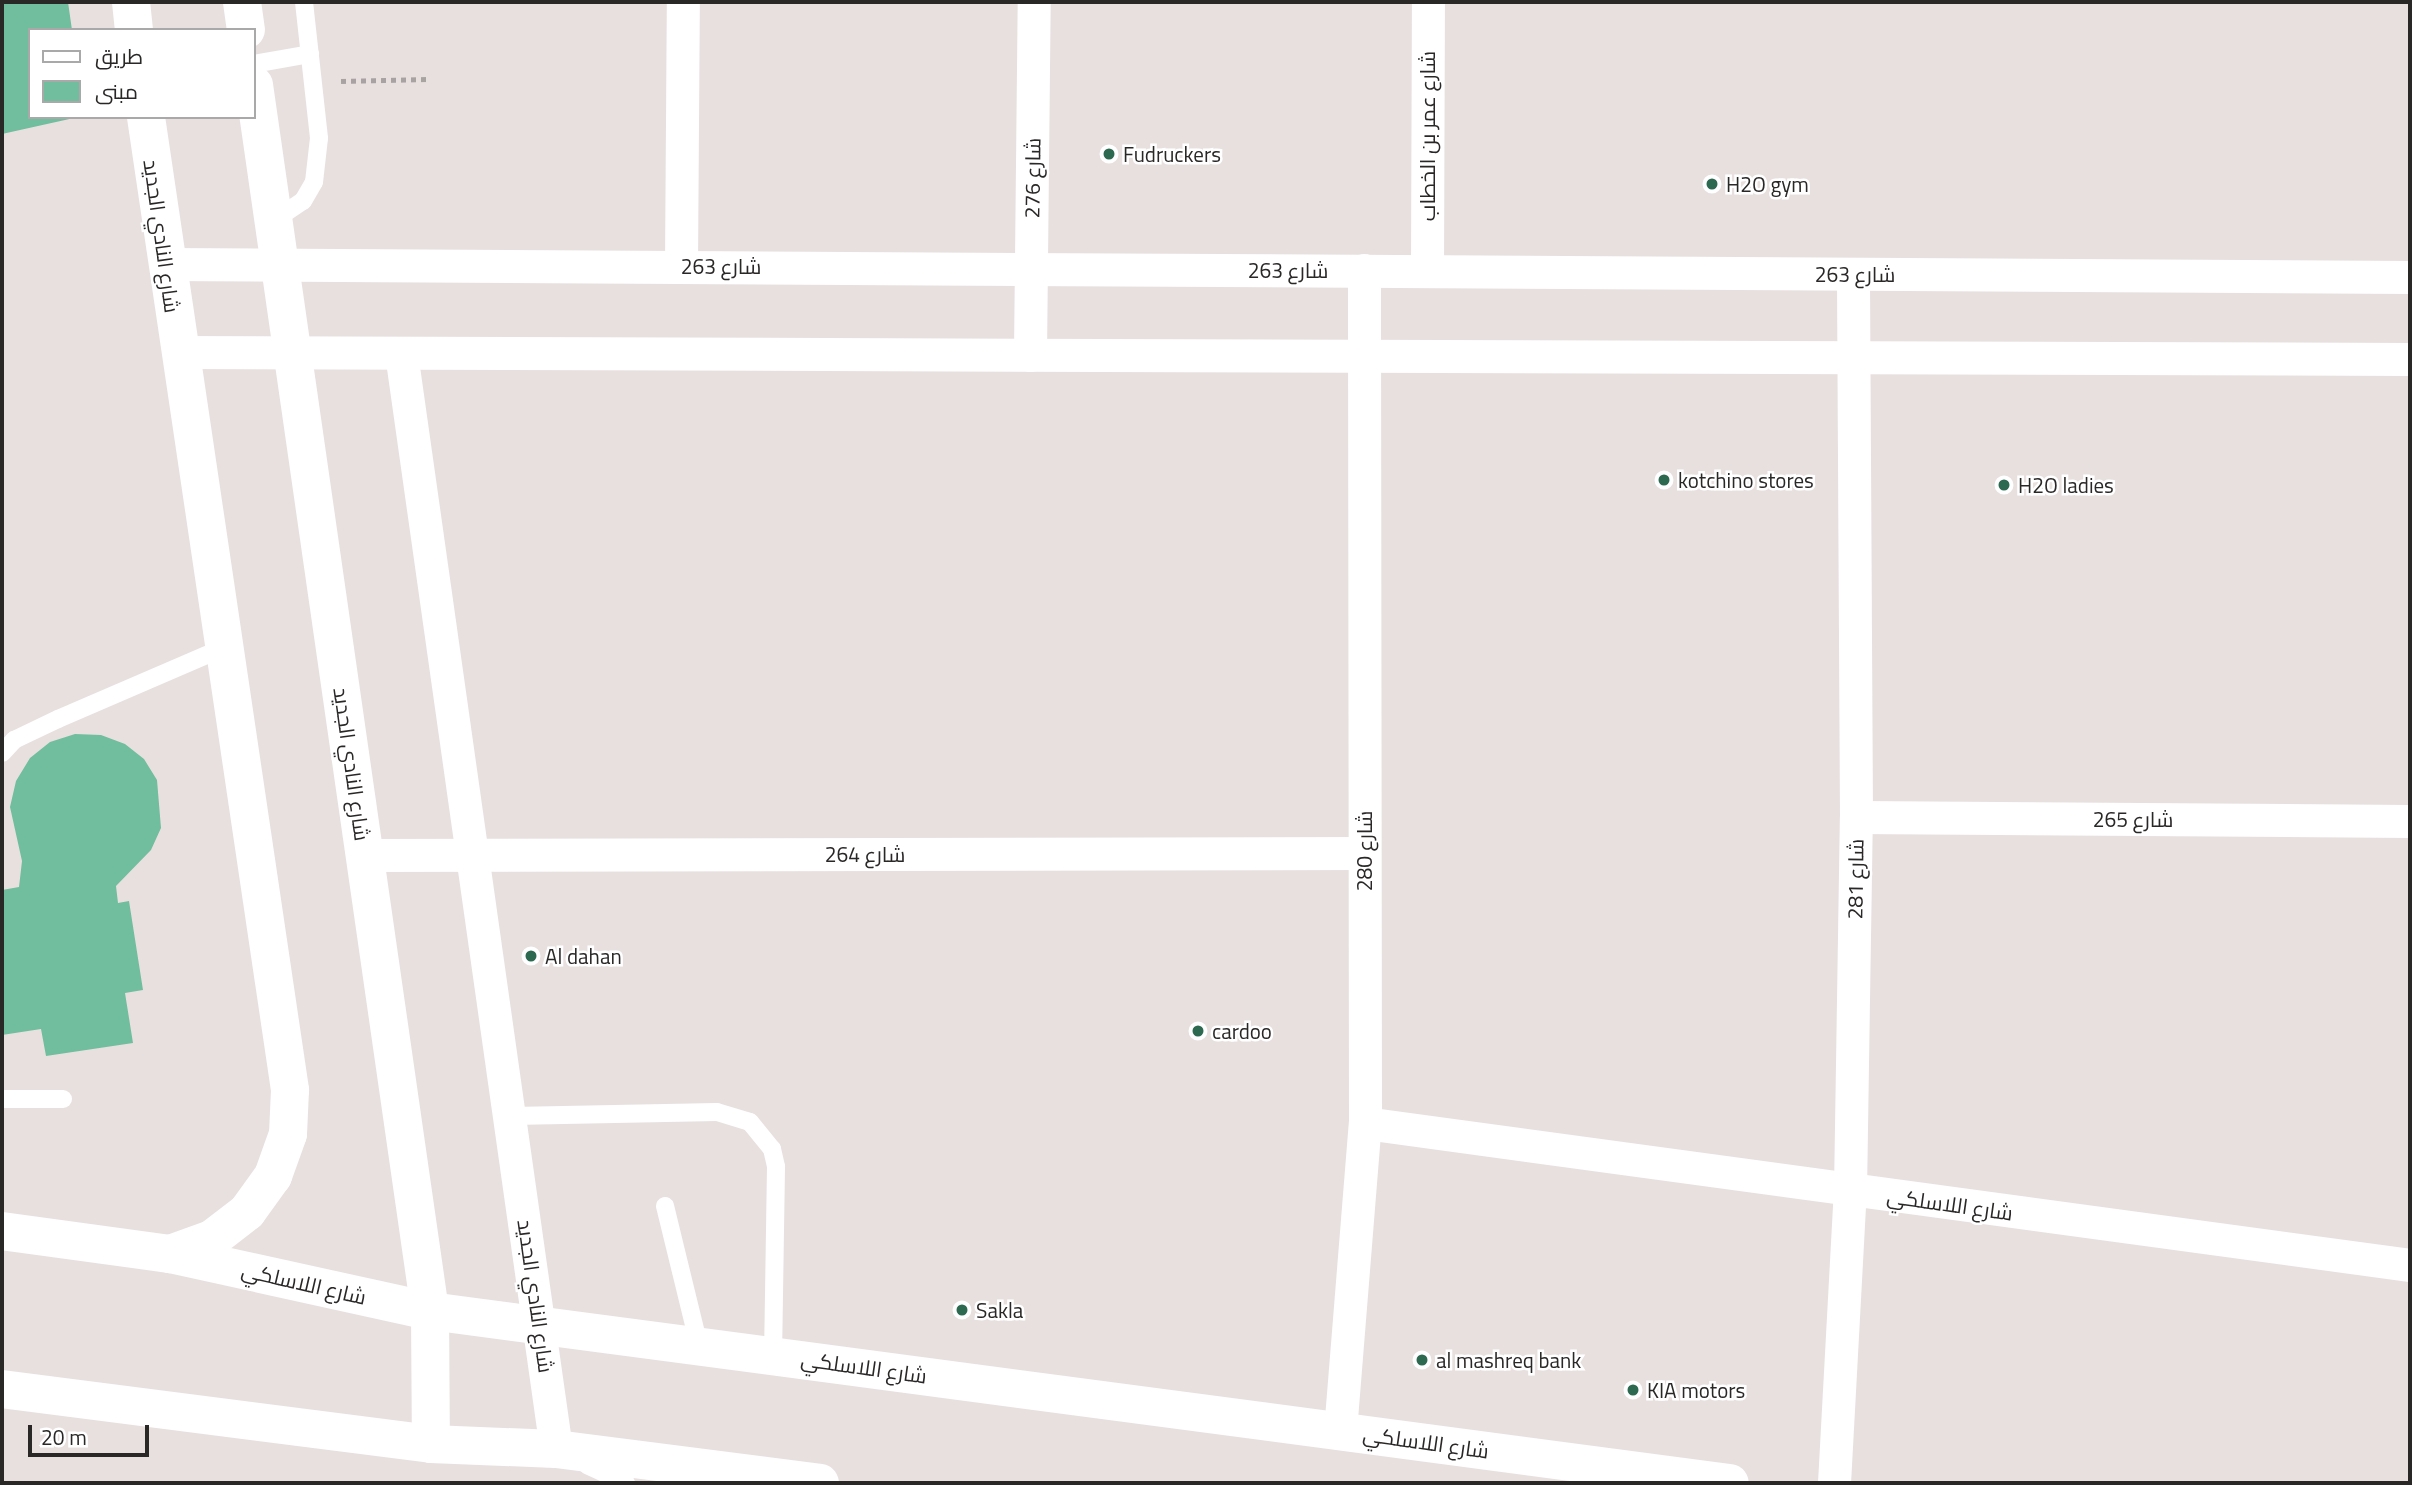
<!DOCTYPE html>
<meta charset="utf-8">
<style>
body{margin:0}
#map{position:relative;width:2412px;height:1485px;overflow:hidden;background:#e8e0df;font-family:"Titillium Web",Cairo,sans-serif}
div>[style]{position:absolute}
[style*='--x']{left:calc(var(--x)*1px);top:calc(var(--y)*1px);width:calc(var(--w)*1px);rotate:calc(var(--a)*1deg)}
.building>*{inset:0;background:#70be9e}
.path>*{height:4.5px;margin-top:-2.25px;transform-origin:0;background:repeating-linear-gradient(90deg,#a9a2a2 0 5px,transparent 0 10px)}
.lane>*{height:18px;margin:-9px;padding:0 9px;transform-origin:9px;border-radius:9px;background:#fff}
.street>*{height:33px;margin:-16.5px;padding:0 16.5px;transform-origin:16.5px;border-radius:16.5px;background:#fff}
.secondary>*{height:38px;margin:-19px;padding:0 19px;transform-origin:19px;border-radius:19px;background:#fff}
.dots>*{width:19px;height:19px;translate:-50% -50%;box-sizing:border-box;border:4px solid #fff;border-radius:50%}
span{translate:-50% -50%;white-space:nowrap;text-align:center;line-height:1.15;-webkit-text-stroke:5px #fff;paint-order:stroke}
.street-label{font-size:21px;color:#2a2727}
.poi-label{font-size:21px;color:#2a2727}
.left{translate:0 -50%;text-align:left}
.frame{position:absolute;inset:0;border:4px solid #2a2727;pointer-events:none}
.legend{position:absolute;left:28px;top:28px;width:228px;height:91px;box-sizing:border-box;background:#fff;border:2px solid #aaa9a9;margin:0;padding:9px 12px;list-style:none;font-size:21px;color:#2a2727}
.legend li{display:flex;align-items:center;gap:14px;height:35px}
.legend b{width:35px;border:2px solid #aaa9a9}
.scale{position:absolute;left:28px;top:1425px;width:121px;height:32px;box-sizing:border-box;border:4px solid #2a2727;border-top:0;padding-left:9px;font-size:21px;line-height:24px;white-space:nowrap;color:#2a2727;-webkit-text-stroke:5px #fff;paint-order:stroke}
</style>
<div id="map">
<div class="building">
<div style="clip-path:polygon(2px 2px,68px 2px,72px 30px,30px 30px,30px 117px,74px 118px,2px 134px)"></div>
<div style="clip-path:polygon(75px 734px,101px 735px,125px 744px,144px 759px,157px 780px,161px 828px,151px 850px,116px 886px,118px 903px,129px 901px,143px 990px,125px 993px,133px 1043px,46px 1056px,41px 1029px,2px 1035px,2px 890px,19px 887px,22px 861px,10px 807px,16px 781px,30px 758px,50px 742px)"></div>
</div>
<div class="path">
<div style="--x:341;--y:81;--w:87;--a:-1.3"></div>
</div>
<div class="lane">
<div style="--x:254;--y:64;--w:57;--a:-10.1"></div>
<div style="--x:273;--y:221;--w:36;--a:-34"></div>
<div style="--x:303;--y:201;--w:22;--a:-60"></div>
<div style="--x:314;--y:182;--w:44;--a:-83.5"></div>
<div style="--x:319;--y:138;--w:137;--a:-96.3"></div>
<div style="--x:2;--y:753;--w:18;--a:-47"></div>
<div style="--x:14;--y:740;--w:49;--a:-25.5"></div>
<div style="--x:58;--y:719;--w:180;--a:-23.3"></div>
<div style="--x:2;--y:1099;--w:61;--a:0"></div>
<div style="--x:512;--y:1116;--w:205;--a:-1.1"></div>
<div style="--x:717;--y:1112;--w:34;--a:17"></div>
<div style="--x:750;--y:1122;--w:35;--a:51"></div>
<div style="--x:772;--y:1149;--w:18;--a:77"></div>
<div style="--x:776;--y:1167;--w:188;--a:90.9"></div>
<div style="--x:665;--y:1206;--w:143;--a:76.3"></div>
<div style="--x:587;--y:1465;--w:43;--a:24.8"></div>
</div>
<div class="street">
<div style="--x:166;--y:264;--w:2244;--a:0.33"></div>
<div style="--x:681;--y:266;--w:264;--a:-89.6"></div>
<div style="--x:1427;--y:271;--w:269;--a:-89.8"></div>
<div style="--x:179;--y:352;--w:2231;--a:0.18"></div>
<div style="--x:401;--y:353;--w:1107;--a:81.95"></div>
<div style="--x:1030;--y:355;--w:353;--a:-89.4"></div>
<div style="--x:1856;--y:817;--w:554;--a:0.41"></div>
<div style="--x:366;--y:855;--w:998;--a:-0.11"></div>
<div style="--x:1365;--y:1123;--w:1055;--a:7.74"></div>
<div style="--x:1340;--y:1431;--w:309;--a:-85.4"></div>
<div style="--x:1365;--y:1123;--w:853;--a:-90.07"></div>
<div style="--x:1834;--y:1483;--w:292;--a:-86.9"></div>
<div style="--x:1850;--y:1191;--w:374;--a:-89.1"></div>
<div style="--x:1856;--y:817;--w:543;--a:-90.32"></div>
</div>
<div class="secondary">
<div style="--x:131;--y:2;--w:28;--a:84"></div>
<div style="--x:242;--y:2;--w:28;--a:82"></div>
<div style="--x:254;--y:85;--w:1239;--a:81.83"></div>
<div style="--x:430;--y:1311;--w:133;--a:89.6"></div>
<div style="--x:146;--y:117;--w:984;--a:81.58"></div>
<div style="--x:290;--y:1090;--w:44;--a:92.6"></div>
<div style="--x:288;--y:1134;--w:45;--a:109.7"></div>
<div style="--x:273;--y:1176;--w:44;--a:125.8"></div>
<div style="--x:247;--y:1212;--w:44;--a:142.4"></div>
<div style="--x:212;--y:1239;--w:45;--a:160.3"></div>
<div style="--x:2;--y:1231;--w:170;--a:7.8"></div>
<div style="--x:170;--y:1254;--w:266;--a:12.4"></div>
<div style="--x:430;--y:1311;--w:1311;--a:7.54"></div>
<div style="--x:2;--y:1389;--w:433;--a:7.3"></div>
<div style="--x:431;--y:1444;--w:125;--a:2.3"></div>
<div style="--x:556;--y:1449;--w:266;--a:7.3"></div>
</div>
<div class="dots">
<div style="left:1109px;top:154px;background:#2d6851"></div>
<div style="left:1712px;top:184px;background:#2d6851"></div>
<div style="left:1664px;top:480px;background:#2d6851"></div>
<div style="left:2004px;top:485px;background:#2d6851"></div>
<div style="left:531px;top:956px;background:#2d6851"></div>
<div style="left:1198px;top:1031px;background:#2d6851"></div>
<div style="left:962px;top:1310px;background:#2d6851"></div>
<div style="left:1422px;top:1360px;background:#2d6851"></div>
<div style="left:1633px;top:1390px;background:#2d6851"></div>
</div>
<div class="street-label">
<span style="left:1427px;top:136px;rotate:-90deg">شارع عمر بن الخطاب</span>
<span style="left:1032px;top:178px;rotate:-89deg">شارع 276</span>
<span style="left:162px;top:236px;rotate:82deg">شارع النادي الجديد</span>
<span style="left:721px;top:266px">شارع 263</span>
<span style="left:1288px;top:270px">شارع 263</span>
<span style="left:1855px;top:274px">شارع 263</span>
<span style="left:352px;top:764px;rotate:82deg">شارع النادي الجديد</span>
<span style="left:2133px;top:819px">شارع 265</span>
<span style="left:1364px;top:851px;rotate:-90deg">شارع 280</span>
<span style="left:865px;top:854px">شارع 264</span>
<span style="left:1855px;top:879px;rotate:-89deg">شارع 281</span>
<span style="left:1950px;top:1204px;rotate:8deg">شارع اللاسلكي</span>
<span style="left:304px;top:1283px;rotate:13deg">شارع اللاسلكي</span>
<span style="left:536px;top:1296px;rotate:82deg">شارع النادي الجديد</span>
<span style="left:864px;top:1367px;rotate:8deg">شارع اللاسلكي</span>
<span style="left:1426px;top:1442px;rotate:8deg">شارع اللاسلكي</span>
</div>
<div class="poi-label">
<span class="left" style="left:1123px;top:154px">Fudruckers</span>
<span class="left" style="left:1726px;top:184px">H2O gym</span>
<span class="left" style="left:1678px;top:480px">kotchino stores</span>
<span class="left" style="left:2018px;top:485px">H2O ladies</span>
<span class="left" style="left:545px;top:956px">Al dahan</span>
<span class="left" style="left:1212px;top:1031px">cardoo</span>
<span class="left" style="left:976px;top:1310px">Sakla</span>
<span class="left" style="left:1436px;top:1360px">al mashreq bank</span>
<span class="left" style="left:1647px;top:1390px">KIA motors</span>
</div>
<div class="frame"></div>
<ul class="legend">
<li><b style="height:9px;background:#fff"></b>طريق</li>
<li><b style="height:19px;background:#70be9e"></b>مبنى</li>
</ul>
<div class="scale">20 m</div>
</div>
